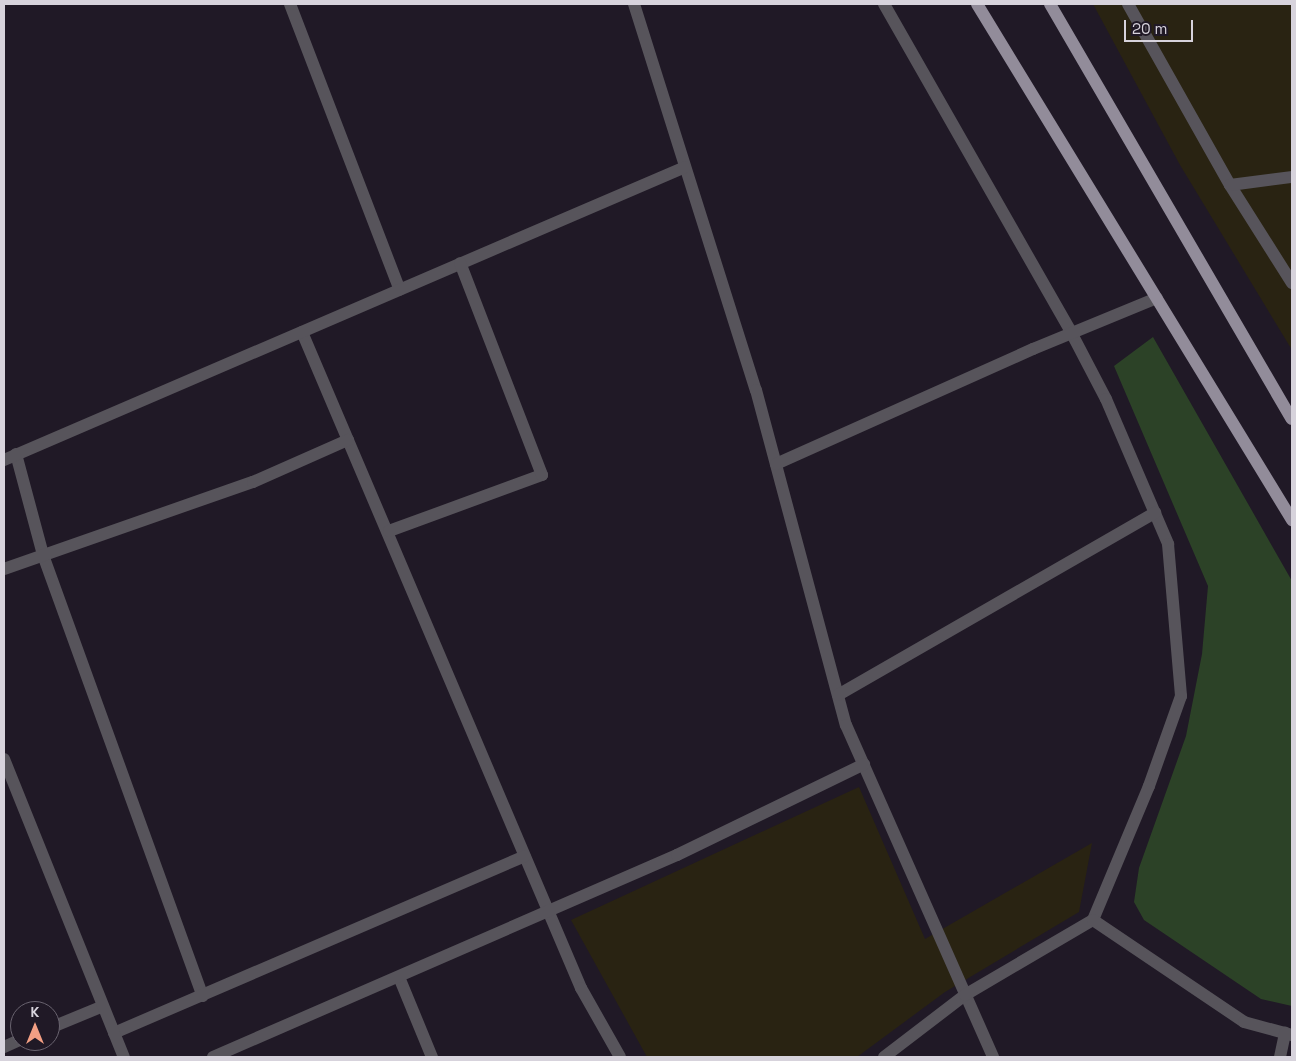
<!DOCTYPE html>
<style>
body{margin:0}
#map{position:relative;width:1296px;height:1061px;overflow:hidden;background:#201926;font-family:"Space Grotesk",sans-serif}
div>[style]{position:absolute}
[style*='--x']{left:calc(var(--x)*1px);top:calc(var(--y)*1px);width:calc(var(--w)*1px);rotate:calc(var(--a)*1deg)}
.commercial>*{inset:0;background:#292312}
.green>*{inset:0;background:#2c4227}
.service>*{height:12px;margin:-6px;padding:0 6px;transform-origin:6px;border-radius:6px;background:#57545b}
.minor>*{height:12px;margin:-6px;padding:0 6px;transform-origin:6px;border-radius:6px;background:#57545b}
.tertiary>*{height:12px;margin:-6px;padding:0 6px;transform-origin:6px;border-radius:6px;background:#57545b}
.primary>*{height:12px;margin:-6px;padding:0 6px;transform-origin:6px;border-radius:6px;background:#928c9a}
span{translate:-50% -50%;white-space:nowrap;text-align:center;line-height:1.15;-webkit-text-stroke:5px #201926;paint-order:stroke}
.frame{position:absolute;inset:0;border:5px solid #d7d3dc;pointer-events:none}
.north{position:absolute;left:10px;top:1001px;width:50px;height:50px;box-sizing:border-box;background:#201926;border:1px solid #69636f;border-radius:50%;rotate:0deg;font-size:14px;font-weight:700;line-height:20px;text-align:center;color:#d7d3dc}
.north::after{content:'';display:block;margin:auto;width:18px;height:22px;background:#f39f84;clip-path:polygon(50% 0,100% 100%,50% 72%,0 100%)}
.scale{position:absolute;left:1124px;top:20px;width:69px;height:22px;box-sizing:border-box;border:2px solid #d7d3dc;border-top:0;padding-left:6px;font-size:15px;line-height:18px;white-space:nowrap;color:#d7d3dc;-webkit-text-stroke:4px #201926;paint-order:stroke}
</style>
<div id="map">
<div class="commercial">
<div style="clip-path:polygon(1093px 4px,1292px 4px,1292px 350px,1180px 165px)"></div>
<div style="clip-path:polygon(859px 787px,925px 939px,1092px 843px,1079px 912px,945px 992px,857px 1057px,647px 1057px,571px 920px)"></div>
</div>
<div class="green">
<div style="clip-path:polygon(1153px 337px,1292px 581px,1292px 1006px,1261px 999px,1144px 920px,1134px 902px,1139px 868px,1186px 736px,1202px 654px,1208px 586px,1114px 366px)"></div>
</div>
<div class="service">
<div style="--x:399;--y:977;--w:87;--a:67.6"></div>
</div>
<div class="minor">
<div style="--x:290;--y:4;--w:306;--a:69"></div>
<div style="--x:634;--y:4;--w:405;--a:72.5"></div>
<div style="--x:756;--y:390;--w:347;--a:75"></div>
<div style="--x:846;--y:725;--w:363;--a:66.1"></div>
<div style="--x:884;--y:4;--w:380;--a:60.3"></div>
<div style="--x:1072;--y:334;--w:73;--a:62.4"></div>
<div style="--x:1106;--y:399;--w:158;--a:66.8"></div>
<div style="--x:1168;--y:544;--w:153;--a:85.1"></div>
<div style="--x:1181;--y:696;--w:96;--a:109.6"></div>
<div style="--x:1149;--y:786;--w:145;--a:112.7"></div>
<div style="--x:1128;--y:4;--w:208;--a:60.6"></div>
<div style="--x:1230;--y:185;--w:116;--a:57.7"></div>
<div style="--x:1230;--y:185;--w:63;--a:-7.4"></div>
<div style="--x:302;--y:332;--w:713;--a:66.96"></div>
<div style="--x:581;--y:988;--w:79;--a:60.5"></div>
<div style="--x:16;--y:454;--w:105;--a:75"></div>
<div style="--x:43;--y:555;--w:469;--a:70.1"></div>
<div style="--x:4;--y:460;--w:741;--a:-23.28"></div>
<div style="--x:776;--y:464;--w:282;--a:-24.1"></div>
<div style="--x:1033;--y:349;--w:134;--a:-22.4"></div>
<div style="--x:389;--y:531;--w:163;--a:-20.1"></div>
<div style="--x:542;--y:475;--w:227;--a:-111.1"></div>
<div style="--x:4;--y:569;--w:264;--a:-19.3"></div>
<div style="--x:253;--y:482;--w:104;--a:-23.9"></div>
<div style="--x:838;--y:695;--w:366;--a:-29.9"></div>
<div style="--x:50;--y:1028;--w:57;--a:-22.5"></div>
<div style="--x:114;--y:1033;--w:447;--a:-23.3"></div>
<div style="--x:4;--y:1047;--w:17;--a:-24"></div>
<div style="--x:213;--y:1057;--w:506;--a:-23.53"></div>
<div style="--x:677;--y:855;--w:208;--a:-25.9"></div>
<div style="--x:884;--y:1057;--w:102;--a:-37.4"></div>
<div style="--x:965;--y:995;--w:148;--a:-30.4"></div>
<div style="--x:1093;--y:920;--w:182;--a:34"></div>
<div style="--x:1244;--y:1022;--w:50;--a:15.2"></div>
<div style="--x:1280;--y:1057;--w:25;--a:-78"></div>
</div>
<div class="tertiary">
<div style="--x:4;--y:759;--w:321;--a:68.1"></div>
</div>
<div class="primary">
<div style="--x:977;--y:4;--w:605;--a:58.6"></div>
<div style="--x:1050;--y:4;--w:480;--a:59.8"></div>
</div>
<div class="frame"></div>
<div class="north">K</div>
<div class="scale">20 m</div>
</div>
